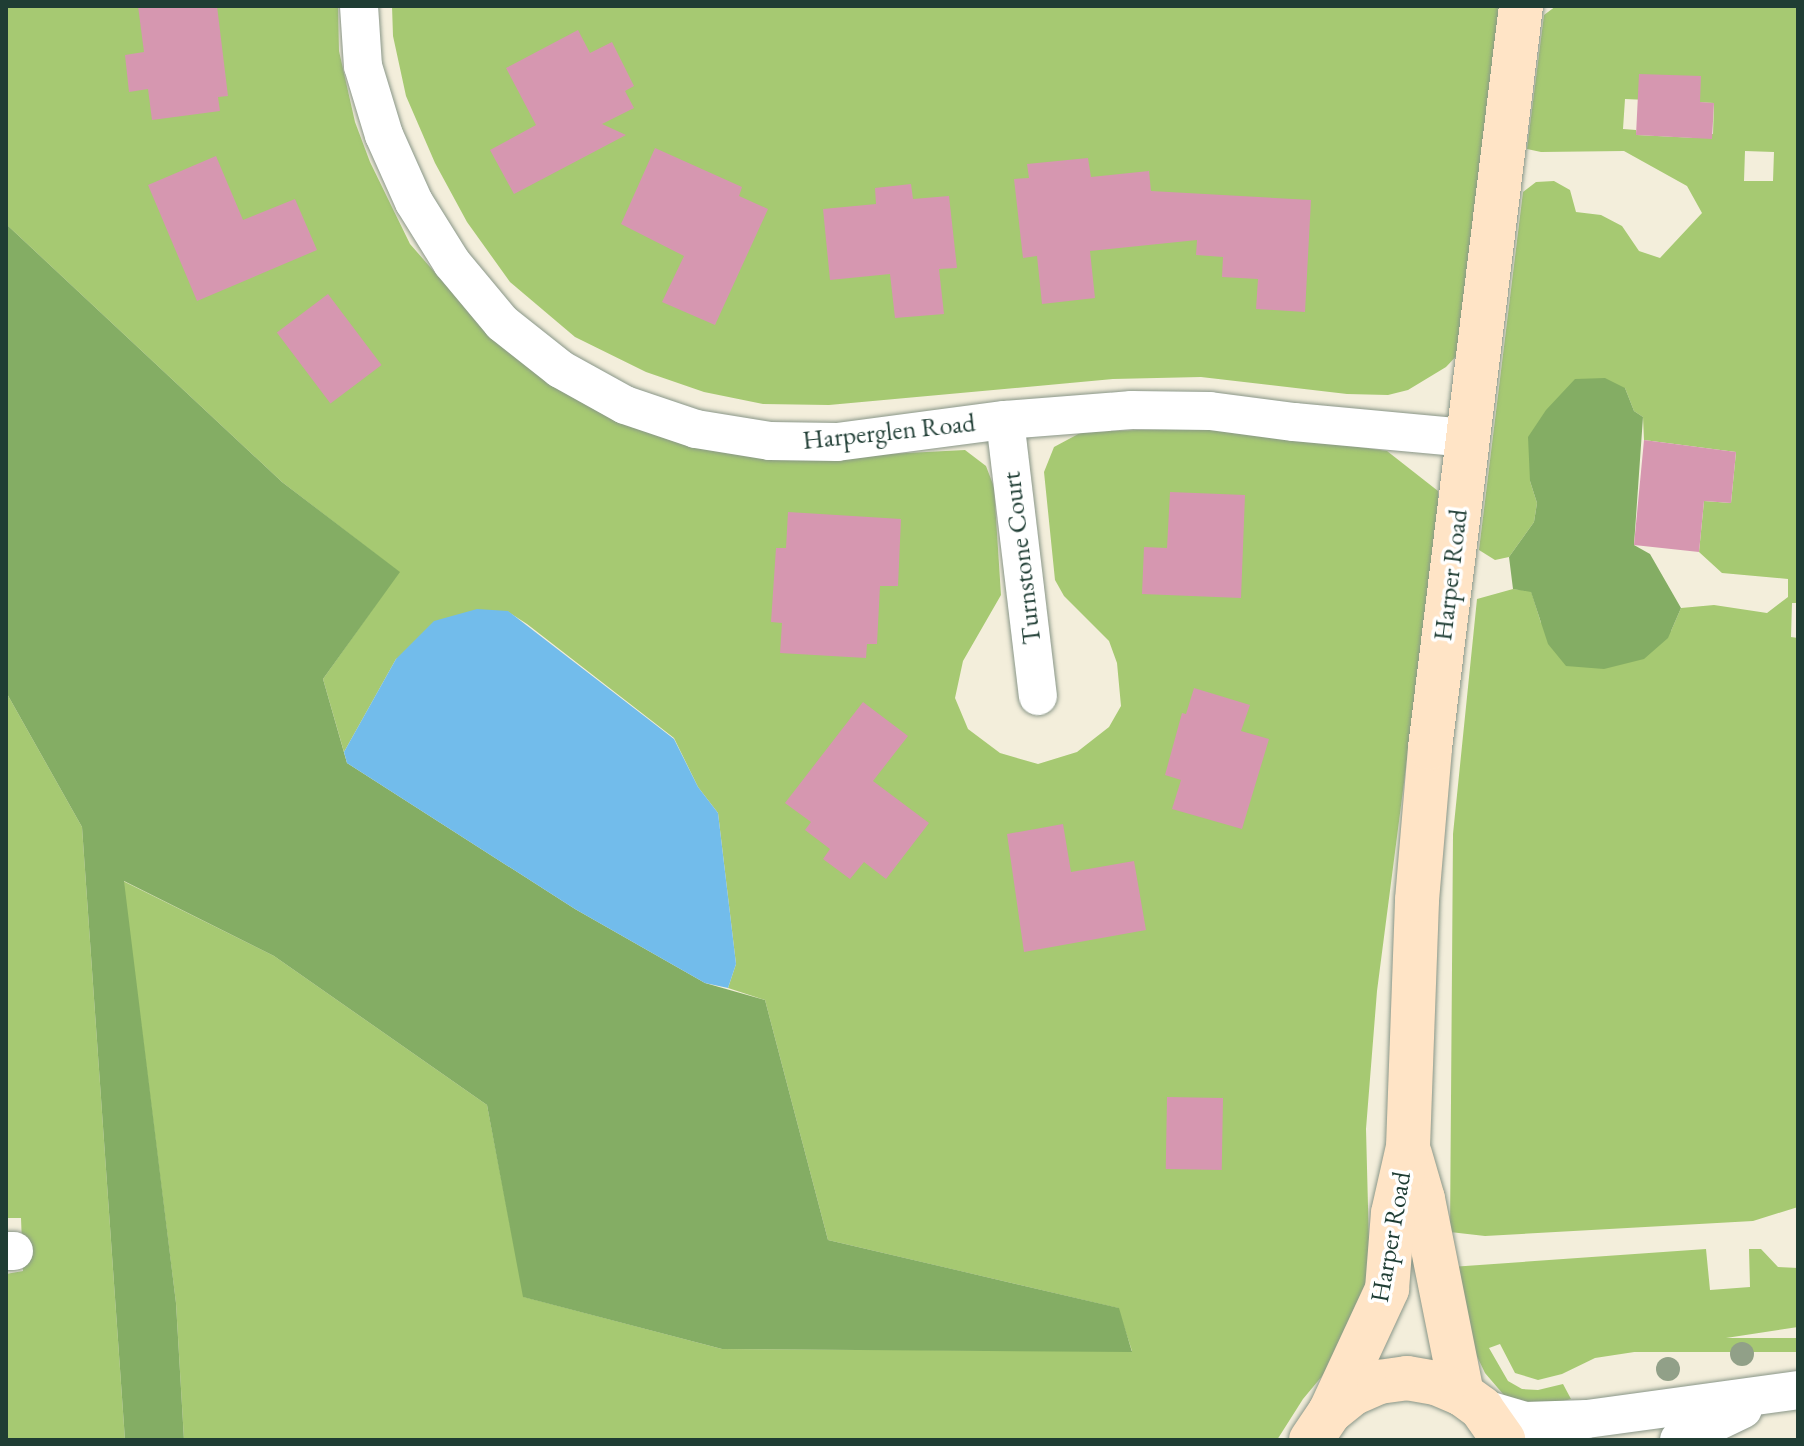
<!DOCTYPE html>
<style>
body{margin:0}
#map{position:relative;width:1804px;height:1446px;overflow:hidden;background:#f3eedb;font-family:"EB Garamond",serif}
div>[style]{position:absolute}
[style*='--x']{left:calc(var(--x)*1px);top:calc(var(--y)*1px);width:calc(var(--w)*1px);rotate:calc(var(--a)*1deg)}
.green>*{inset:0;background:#a6c972;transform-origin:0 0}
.forest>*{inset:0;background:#84ad64}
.water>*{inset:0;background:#72bceb}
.building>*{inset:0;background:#d697b0;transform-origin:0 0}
.roads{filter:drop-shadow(0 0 2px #899688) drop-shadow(0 0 2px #899688)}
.minor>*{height:38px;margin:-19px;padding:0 19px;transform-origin:19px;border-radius:19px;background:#fff}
.secondary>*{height:44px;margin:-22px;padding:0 22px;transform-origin:22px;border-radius:22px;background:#ffe4c6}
.trees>*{width:24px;height:24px;margin:-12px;border-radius:50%;background:#91a088}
span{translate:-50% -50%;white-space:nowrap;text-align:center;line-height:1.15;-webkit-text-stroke:7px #fff;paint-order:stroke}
.street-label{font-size:26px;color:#1f3d34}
.frame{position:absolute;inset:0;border:8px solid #1f3d34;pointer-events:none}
</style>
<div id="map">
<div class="green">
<div style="clip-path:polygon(6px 6px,338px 6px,339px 51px,355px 122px,370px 162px,410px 244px,465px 307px,536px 374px,791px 459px,965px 450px,986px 466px,994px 487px,1001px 595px,963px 661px,955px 698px,968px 729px,1000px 753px,1038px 764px,1077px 752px,1109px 727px,1121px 706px,1117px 663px,1109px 641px,1064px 596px,1055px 580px,1044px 472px,1054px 447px,1082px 432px,1220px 427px,1387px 451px,1438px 491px,1438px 520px,1377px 991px,1366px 1129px,1369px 1245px,1365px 1303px,1343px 1351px,1303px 1399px,1277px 1440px,184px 1440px,176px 1303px,123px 881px,274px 956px,487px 1105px,524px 1297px,722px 1349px,1132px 1351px,1118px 1308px,828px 1240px,765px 1000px,728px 988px,736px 964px,718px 813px,698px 787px,674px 738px,527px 624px,507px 611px,396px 659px,344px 752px,323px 679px,399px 572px,282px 482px,6px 224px)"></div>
<div style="clip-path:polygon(392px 6px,1505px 6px,1462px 350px,1446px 367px,1408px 390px,1388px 395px,1347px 394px,1201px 377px,1113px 379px,829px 405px,763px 404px,704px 392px,646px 372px,575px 337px,510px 282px,467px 222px,435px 163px,406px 96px,393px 36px)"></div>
<div style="clip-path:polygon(evenodd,1556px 6px,1798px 6px,1798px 603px,1792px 603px,1791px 637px,1798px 638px,1798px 1207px,1753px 1221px,1485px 1236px,1450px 1232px,1453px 834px,1477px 599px,1513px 589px,1531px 591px,1541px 623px,1671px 631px,1681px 608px,1714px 605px,1767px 613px,1788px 597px,1788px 579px,1722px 573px,1699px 552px,1704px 501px,1731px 503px,1736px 452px,1644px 440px,1643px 417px,1634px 411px,1625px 388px,1530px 481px,1537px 503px,1534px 522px,1509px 557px,1495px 560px,1479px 550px,1523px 192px,1536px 182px,1554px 181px,1570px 190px,1576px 212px,1601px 215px,1622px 226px,1639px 251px,1660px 258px,1702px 213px,1687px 186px,1624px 151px,1541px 152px,1527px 149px,1544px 15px,1556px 6px,1625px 99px,1714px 103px,1713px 134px,1698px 133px,1697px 138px,1637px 135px,1636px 130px,1623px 129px,1625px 99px,1556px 6px,1745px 151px,1774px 152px,1773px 181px,1744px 181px,1745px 151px)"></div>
<div style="clip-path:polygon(6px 692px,82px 827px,125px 1440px,6px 1440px,6px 1274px,23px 1271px,21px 1218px,6px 1218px)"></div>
<div style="clip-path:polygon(1706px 1249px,1710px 1290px,1750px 1287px,1749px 1249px,1761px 1249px,1778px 1267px,1798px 1268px,1798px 1327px,1595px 1358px,1562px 1374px,1538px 1380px,1515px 1373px,1500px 1344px,1489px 1348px,1508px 1381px,1522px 1389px,1538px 1390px,1563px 1384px,1571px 1399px,1545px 1406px,1509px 1401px,1485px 1373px,1472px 1346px,1451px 1267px)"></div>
<div style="left:1798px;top:1338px;width:14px;height:195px;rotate:90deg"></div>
</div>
<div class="forest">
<div style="clip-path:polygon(6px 224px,282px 482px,400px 572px,323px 679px,347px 763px,575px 909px,705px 983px,765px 1000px,828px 1240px,1119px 1308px,1132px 1352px,722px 1349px,523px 1297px,487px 1105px,274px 956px,124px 881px,176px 1303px,184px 1440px,125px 1440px,82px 827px,6px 692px)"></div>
<div style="clip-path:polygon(1605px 378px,1625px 388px,1634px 411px,1643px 417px,1634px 545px,1650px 554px,1681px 608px,1668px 638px,1644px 659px,1604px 669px,1566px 666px,1548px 644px,1531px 592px,1513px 589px,1509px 557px,1534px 522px,1537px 503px,1530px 481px,1528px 437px,1546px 410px,1575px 379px)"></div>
</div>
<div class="water">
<div style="clip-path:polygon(477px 609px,508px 611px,674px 739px,698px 787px,718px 813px,736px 964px,728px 988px,705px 983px,575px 909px,347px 763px,344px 752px,396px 659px,434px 621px)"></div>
</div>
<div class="building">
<div style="clip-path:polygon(138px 6px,217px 6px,228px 96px,218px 97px,220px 111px,152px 120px,148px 89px,129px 92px,125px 55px,144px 52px)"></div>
<div style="clip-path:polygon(578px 30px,590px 53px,612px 42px,634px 86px,625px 91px,634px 108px,602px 124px,626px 135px,514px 194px,490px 150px,536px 125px,506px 68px)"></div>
<div style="clip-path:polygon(1639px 74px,1701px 76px,1700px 102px,1714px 103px,1712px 139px,1636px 135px)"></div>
<div style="clip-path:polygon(655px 148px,742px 187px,739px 196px,768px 209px,715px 325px,662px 302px,684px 256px,621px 224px)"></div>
<div style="clip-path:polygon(216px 156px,243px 220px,295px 199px,317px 250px,197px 301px,148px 185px)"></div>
<div style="clip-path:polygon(1088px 158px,1091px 177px,1149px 171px,1151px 191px,1311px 200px,1305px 312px,1256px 309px,1258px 279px,1222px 277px,1223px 257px,1196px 255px,1197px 240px,1090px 251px,1095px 298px,1042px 304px,1037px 256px,1023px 258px,1014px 179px,1029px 178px,1027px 164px)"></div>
<div style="clip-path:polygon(911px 184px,913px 199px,949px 196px,957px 268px,939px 269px,944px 314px,895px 318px,890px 274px,830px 280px,823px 209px,876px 204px,875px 188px)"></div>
<div style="left:328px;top:294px;width:89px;height:64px;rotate:53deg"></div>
<div style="clip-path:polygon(1644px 440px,1736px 452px,1731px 503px,1704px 501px,1699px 552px,1634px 545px)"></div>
<div style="clip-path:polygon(1170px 492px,1245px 495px,1241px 598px,1142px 594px,1144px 547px,1167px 548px)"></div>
<div style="clip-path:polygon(788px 512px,901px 519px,898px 586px,880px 586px,877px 644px,867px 644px,866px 658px,780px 653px,782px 623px,771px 622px,776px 548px,786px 548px)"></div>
<div style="clip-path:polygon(1194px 688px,1250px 705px,1241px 731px,1269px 739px,1242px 829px,1172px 809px,1181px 780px,1165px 775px,1182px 713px,1186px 714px)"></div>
<div style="clip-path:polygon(863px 702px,908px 736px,873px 781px,929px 823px,886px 879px,864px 862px,850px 879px,823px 859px,830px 849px,805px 830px,811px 822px,785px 803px)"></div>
<div style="clip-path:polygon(1063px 824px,1071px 872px,1134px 861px,1146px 930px,1024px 952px,1007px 834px)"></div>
<div style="left:1167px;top:1097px;width:56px;height:72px;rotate:1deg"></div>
</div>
<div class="roads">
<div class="minor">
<div style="--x:359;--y:6;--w:60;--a:86.2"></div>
<div style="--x:363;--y:66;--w:72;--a:73.1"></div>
<div style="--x:384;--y:135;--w:73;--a:65.9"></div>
<div style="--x:414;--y:202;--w:72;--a:58.1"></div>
<div style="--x:452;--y:263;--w:78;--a:50.2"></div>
<div style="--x:502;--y:323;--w:74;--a:38.4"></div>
<div style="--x:560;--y:369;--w:74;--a:29"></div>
<div style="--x:625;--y:405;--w:75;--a:18.7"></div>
<div style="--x:696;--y:429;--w:75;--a:9.2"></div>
<div style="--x:770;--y:441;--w:67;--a:0.9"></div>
<div style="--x:837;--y:442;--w:169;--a:-7.5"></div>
<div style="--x:1005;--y:420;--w:127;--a:-4.5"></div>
<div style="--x:1132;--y:410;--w:78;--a:0.7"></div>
<div style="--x:1210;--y:411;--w:85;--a:7.5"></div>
<div style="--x:1294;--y:422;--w:175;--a:5.3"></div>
<div style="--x:1005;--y:420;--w:278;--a:83.2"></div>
<div style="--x:6;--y:1251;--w:8;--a:0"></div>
<div style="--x:1481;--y:1408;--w:46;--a:16.5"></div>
<div style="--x:1525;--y:1421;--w:62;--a:-1.8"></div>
<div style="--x:1587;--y:1419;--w:213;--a:-7.8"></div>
<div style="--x:1679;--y:1440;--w:71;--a:-25.8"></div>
</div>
<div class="secondary">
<div style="--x:1410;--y:1154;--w:47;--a:73.9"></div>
<div style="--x:1423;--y:1199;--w:199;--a:78.7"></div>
<div style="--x:1330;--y:1412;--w:136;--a:-65.1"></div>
<div style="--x:1387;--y:1289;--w:76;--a:-85.5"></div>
<div style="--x:1393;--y:1213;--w:68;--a:-77.2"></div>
<div style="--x:1408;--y:1147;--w:247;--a:-87.9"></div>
<div style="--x:1417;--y:900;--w:153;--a:-85.1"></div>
<div style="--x:1430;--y:748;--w:748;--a:-83.01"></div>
<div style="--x:1311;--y:1440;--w:34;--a:-56"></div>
<div style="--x:1330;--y:1412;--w:28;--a:-39"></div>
<div style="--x:1352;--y:1394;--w:30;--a:-24"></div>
<div style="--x:1379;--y:1382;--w:28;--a:-8"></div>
<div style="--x:1407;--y:1378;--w:29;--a:10"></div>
<div style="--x:1436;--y:1383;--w:28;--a:23"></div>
<div style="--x:1462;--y:1394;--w:24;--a:36"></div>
<div style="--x:1481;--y:1408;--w:39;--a:55"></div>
</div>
</div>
<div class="trees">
<div style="left:1742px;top:1354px"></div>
<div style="left:1668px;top:1369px"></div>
</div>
<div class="street-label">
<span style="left:889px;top:432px;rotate:-6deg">Harperglen Road</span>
<span style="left:1022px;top:558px;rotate:-97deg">Turnstone Court</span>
<span style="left:1451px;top:575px;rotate:-83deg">Harper Road</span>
<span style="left:1391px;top:1237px;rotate:-80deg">Harper Road</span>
</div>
<div class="frame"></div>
</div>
